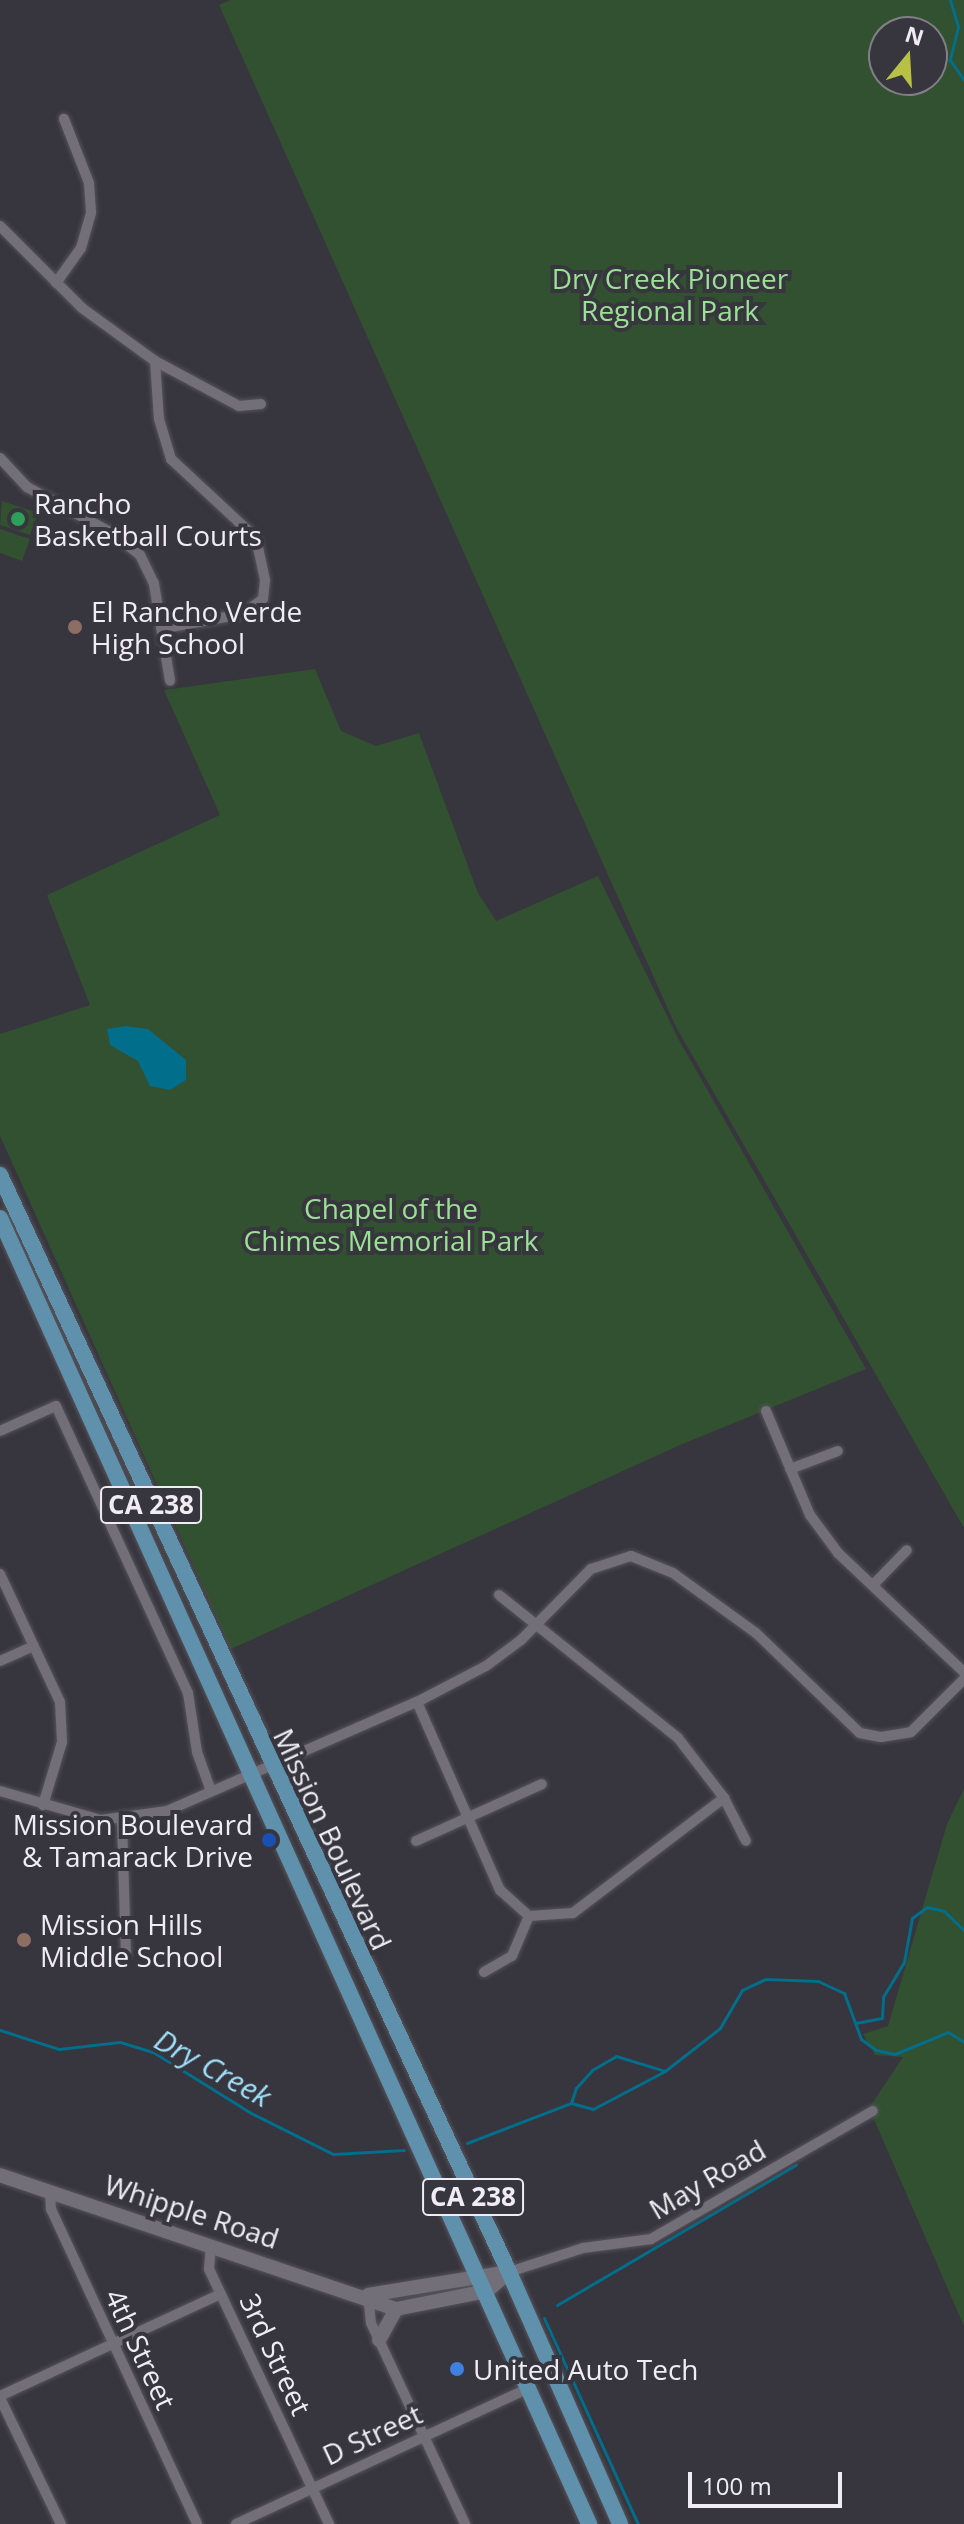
<!DOCTYPE html>
<style>
body{margin:0}
#map{position:relative;width:964px;height:2524px;overflow:hidden;background:#37353d;font-family:"Open Sans",sans-serif}
div>[style]{position:absolute}
[style*='--x']{left:calc(var(--x)*1px);top:calc(var(--y)*1px);width:calc(var(--w)*1px);rotate:calc(var(--a)*1deg)}
.green>*{inset:0;background:#325130}
.water>*{inset:0;background:#016e8b}
.stream>*{height:3px;margin:-1.5px;padding:0 1.5px;transform-origin:1.5px;border-radius:1.5px;background:#016e8b}
.roads{filter:drop-shadow(0 0 2px #54535a) drop-shadow(0 0 2px #54535a)}
.street>*{height:10px;margin:-5px;padding:0 5px;transform-origin:5px;border-radius:5px;background:#726f78}
.secondary>*{height:14px;margin:-7px;padding:0 7px;transform-origin:7px;border-radius:7px;background:#726f78}
.primary>*{height:16px;margin:-8px;padding:0 8px;transform-origin:8px;border-radius:8px;background:#5f91ad}
.dots>*{width:22px;height:22px;translate:-50% -50%;box-sizing:border-box;border:4px solid #37353d;border-radius:50%}
span{translate:-50% -50%;white-space:nowrap;text-align:center;line-height:1.15;-webkit-text-stroke:8px #37353d;paint-order:stroke}
.shield-label span{padding:2px 6px;background:#37353d;border:2px solid;border-radius:6px;-webkit-text-stroke-width:0}
.shield-label{font-size:26px;color:#efedf3;font-weight:700}
.park-label{font-size:28px;color:#9be195}
.poi-label{font-size:28px;color:#efedf3}
.left{translate:0 -50%;text-align:left}
.right{translate:-100% -50%;text-align:right}
.street-label{font-size:28px;color:#efedf3}
.water-label{font-size:30px;color:#9fe0fa;font-style:italic}
.north{position:absolute;left:868px;top:16px;width:80px;height:80px;box-sizing:border-box;background:#37353d;border:2px solid #817f86;border-radius:50%;rotate:18deg;font-size:22px;font-weight:700;line-height:32px;text-align:center;color:#efedf3}
.north::after{content:'';display:block;margin:auto;width:28px;height:36px;background:#b9c046;clip-path:polygon(50% 0,100% 100%,50% 72%,0 100%)}
.scale{position:absolute;left:688px;top:2472px;width:154px;height:36px;box-sizing:border-box;border:4px solid #efedf3;border-top:0;padding-left:10px;font-size:24px;line-height:28px;white-space:nowrap;color:#efedf3;-webkit-text-stroke:6px #37353d;paint-order:stroke}
</style>
<div id="map">
<div class="green">
<div style="clip-path:polygon(evenodd,230px 0,964px 0,964px 1528px,676px 1027px,219px 5px,230px 0,884px 32px,932px 32px,932px 80px,884px 80px,884px 32px)"></div>
<div style="clip-path:polygon(2px 501px,38px 513px,30px 535px,0 525px)"></div>
<div style="clip-path:polygon(0 529px,30px 539px,22px 561px,0 553px)"></div>
<div style="clip-path:polygon(315px 669px,341px 731px,376px 746px,419px 733px,478px 893px,496px 921px,598px 876px,679px 1040px,866px 1369px,680px 1445px,231px 1649px,0 1136px,0 1034px,90px 1005px,47px 895px,220px 815px,164px 690px)"></div>
<div style="clip-path:polygon(964px 1789px,964px 2326px,869px 2108px,903px 2057px,875px 2055px,863px 2034px,888px 2026px,947px 1824px)"></div>
</div>
<div class="water">
<div style="clip-path:polygon(126px 1026px,148px 1029px,186px 1060px,186px 1080px,170px 1090px,150px 1086px,138px 1061px,110px 1045px,107px 1029px)"></div>
</div>
<div class="stream">
<div style="--x:950;--y:0;--w:28;--a:73"></div>
<div style="--x:958;--y:27;--w:34;--a:104"></div>
<div style="--x:950;--y:60;--w:24;--a:55"></div>
<div style="--x:856;--y:2023;--w:26;--a:-11"></div>
<div style="--x:882;--y:2018;--w:21;--a:-87"></div>
<div style="--x:883;--y:1997;--w:41;--a:-59"></div>
<div style="--x:904;--y:1962;--w:45;--a:-79.7"></div>
<div style="--x:912;--y:1918;--w:19;--a:-36"></div>
<div style="--x:927;--y:1907;--w:17;--a:13"></div>
<div style="--x:944;--y:1911;--w:28;--a:44"></div>
<div style="--x:0;--y:2030;--w:62;--a:17.9"></div>
<div style="--x:59;--y:2049;--w:61;--a:-6.5"></div>
<div style="--x:120;--y:2042;--w:34;--a:17"></div>
<div style="--x:153;--y:2052;--w:115;--a:31.9"></div>
<div style="--x:251;--y:2113;--w:92;--a:26.6"></div>
<div style="--x:333;--y:2154;--w:71;--a:-3.2"></div>
<div style="--x:571;--y:2103;--w:16;--a:-72"></div>
<div style="--x:576;--y:2088;--w:24;--a:-48"></div>
<div style="--x:592;--y:2070;--w:28;--a:-30"></div>
<div style="--x:616;--y:2056;--w:51;--a:17"></div>
<div style="--x:467;--y:2143;--w:111;--a:-21"></div>
<div style="--x:571;--y:2103;--w:23;--a:15"></div>
<div style="--x:593;--y:2109;--w:81;--a:-27.8"></div>
<div style="--x:665;--y:2071;--w:70;--a:-38"></div>
<div style="--x:720;--y:2028;--w:44;--a:-59.9"></div>
<div style="--x:742;--y:1990;--w:26;--a:-25"></div>
<div style="--x:766;--y:1979;--w:52;--a:2.2"></div>
<div style="--x:818;--y:1981;--w:29;--a:25"></div>
<div style="--x:844;--y:1993;--w:49;--a:69.7"></div>
<div style="--x:861;--y:2039;--w:19;--a:36"></div>
<div style="--x:876;--y:2050;--w:19;--a:12"></div>
<div style="--x:895;--y:2054;--w:57;--a:-22.5"></div>
<div style="--x:948;--y:2032;--w:19;--a:32"></div>
<div style="--x:557;--y:2305;--w:277;--a:-30.4"></div>
<div style="--x:544;--y:2318;--w:226;--a:65.5"></div>
</div>
<div class="roads">
<div class="street">
<div style="--x:0;--y:226;--w:116;--a:45"></div>
<div style="--x:82;--y:308;--w:90;--a:36"></div>
<div style="--x:155;--y:361;--w:95;--a:28.2"></div>
<div style="--x:239;--y:406;--w:22;--a:-5"></div>
<div style="--x:56;--y:283;--w:43;--a:-54.5"></div>
<div style="--x:81;--y:248;--w:37;--a:-74"></div>
<div style="--x:91;--y:212;--w:29;--a:-94"></div>
<div style="--x:89;--y:183;--w:69;--a:-111.3"></div>
<div style="--x:155;--y:361;--w:58;--a:86.1"></div>
<div style="--x:159;--y:419;--w:42;--a:73.3"></div>
<div style="--x:171;--y:459;--w:116;--a:42.9"></div>
<div style="--x:256;--y:538;--w:43;--a:77.9"></div>
<div style="--x:265;--y:580;--w:19;--a:96"></div>
<div style="--x:263;--y:599;--w:26;--a:144"></div>
<div style="--x:242;--y:614;--w:82;--a:169.5"></div>
<div style="--x:0;--y:458;--w:40;--a:47"></div>
<div style="--x:27;--y:487;--w:99;--a:28.4"></div>
<div style="--x:114;--y:534;--w:33;--a:39"></div>
<div style="--x:140;--y:555;--w:32;--a:64"></div>
<div style="--x:154;--y:584;--w:98;--a:80.6"></div>
<div style="--x:766;--y:1411;--w:113;--a:67.1"></div>
<div style="--x:810;--y:1515;--w:47;--a:53.6"></div>
<div style="--x:838;--y:1553;--w:173;--a:43.4"></div>
<div style="--x:0;--y:1431;--w:61;--a:-24.1"></div>
<div style="--x:56;--y:1406;--w:316;--a:65.3"></div>
<div style="--x:188;--y:1693;--w:60;--a:81.3"></div>
<div style="--x:197;--y:1752;--w:41;--a:70.3"></div>
<div style="--x:790;--y:1469;--w:51;--a:-20.6"></div>
<div style="--x:0;--y:1574;--w:141;--a:64.9"></div>
<div style="--x:60;--y:1702;--w:40;--a:87.1"></div>
<div style="--x:62;--y:1742;--w:66;--a:106.8"></div>
<div style="--x:874;--y:1584;--w:47;--a:-45.9"></div>
<div style="--x:499;--y:1595;--w:229;--a:38.6"></div>
<div style="--x:678;--y:1738;--w:76;--a:52.5"></div>
<div style="--x:724;--y:1798;--w:48;--a:62.9"></div>
<div style="--x:0;--y:1661;--w:37;--a:-24"></div>
<div style="--x:417;--y:1702;--w:206;--a:66.2"></div>
<div style="--x:500;--y:1890;--w:39;--a:42"></div>
<div style="--x:529;--y:1916;--w:44;--a:-3.9"></div>
<div style="--x:573;--y:1913;--w:190;--a:-37.3"></div>
<div style="--x:0;--y:1791;--w:105;--a:16"></div>
<div style="--x:101;--y:1820;--w:67;--a:-7.8"></div>
<div style="--x:167;--y:1811;--w:273;--a:-23.6"></div>
<div style="--x:417;--y:1702;--w:78;--a:-27.6"></div>
<div style="--x:486;--y:1666;--w:44;--a:-36.6"></div>
<div style="--x:521;--y:1640;--w:100;--a:-45.4"></div>
<div style="--x:591;--y:1569;--w:42;--a:-18"></div>
<div style="--x:631;--y:1556;--w:45;--a:22"></div>
<div style="--x:673;--y:1573;--w:102;--a:35.9"></div>
<div style="--x:756;--y:1633;--w:144;--a:43.9"></div>
<div style="--x:860;--y:1733;--w:21;--a:11"></div>
<div style="--x:881;--y:1737;--w:30;--a:-9"></div>
<div style="--x:911;--y:1732;--w:75;--a:-45"></div>
<div style="--x:122;--y:1821;--w:134;--a:88.3"></div>
<div style="--x:416;--y:1841;--w:138;--a:-24.3"></div>
<div style="--x:484;--y:1972;--w:32;--a:-30"></div>
<div style="--x:512;--y:1956;--w:43;--a:-67"></div>
<div style="--x:50;--y:2191;--w:18;--a:87"></div>
<div style="--x:51;--y:2209;--w:347;--a:65.1"></div>
<div style="--x:211;--y:2246;--w:23;--a:95"></div>
<div style="--x:209;--y:2269;--w:282;--a:64.8"></div>
<div style="--x:509;--y:2272;--w:78;--a:-18"></div>
<div style="--x:583;--y:2248;--w:69;--a:-7.5"></div>
<div style="--x:651;--y:2239;--w:256;--a:-30"></div>
<div style="--x:368;--y:2295;--w:28;--a:84"></div>
<div style="--x:371;--y:2323;--w:222;--a:64.9"></div>
<div style="--x:0;--y:2396;--w:243;--a:-24.8"></div>
<div style="--x:0;--y:2398;--w:140;--a:64.2"></div>
<div style="--x:236;--y:2524;--w:323;--a:-24.9"></div>
</div>
<div class="secondary">
<div style="--x:0;--y:2175;--w:418;--a:18.7"></div>
<div style="--x:396;--y:2309;--w:93;--a:-11.2"></div>
<div style="--x:487;--y:2291;--w:29;--a:-41"></div>
<div style="--x:368;--y:2295;--w:143;--a:-9.3"></div>
<div style="--x:379;--y:2340;--w:35;--a:-61"></div>
</div>
<div class="primary">
<div style="--x:0;--y:1175;--w:1209;--a:65.11"></div>
<div style="--x:509;--y:2272;--w:275;--a:66.2"></div>
<div style="--x:0;--y:1218;--w:1433;--a:65.72"></div>
</div>
</div>
<div class="dots">
<div style="left:18px;top:519px;background:#2e9e5b"></div>
<div style="left:75px;top:627px;background:#8d6e63"></div>
<div style="left:269px;top:1840px;background:#1a4fb4"></div>
<div style="left:24px;top:1940px;background:#8d6e63"></div>
<div style="left:457px;top:2369px;background:#3f7fe0"></div>
</div>
<div class="shield-label">
<span style="left:151px;top:1505px">CA 238</span>
<span style="left:473px;top:2197px">CA 238</span>
</div>
<div class="park-label">
<span style="left:670px;top:294px">Dry Creek Pioneer<br>Regional Park</span>
<span style="left:391px;top:1224px">Chapel of the<br>Chimes Memorial Park</span>
</div>
<div class="poi-label">
<span class="left" style="left:34px;top:519px">Rancho<br>Basketball Courts</span>
<span class="left" style="left:91px;top:627px">El Rancho Verde<br>High School</span>
<span class="right" style="left:253px;top:1840px">Mission Boulevard<br>&amp; Tamarack Drive</span>
<span class="left" style="left:40px;top:1940px">Mission Hills<br>Middle School</span>
<span class="left" style="left:473px;top:2369px">United Auto Tech</span>
</div>
<div class="street-label">
<span style="left:333px;top:1839px;rotate:65deg">Mission Boulevard</span>
<span style="left:707px;top:2179px;rotate:-30deg">May Road</span>
<span style="left:192px;top:2211px;rotate:18deg">Whipple Road</span>
<span style="left:141px;top:2349px;rotate:65deg">4th Street</span>
<span style="left:276px;top:2354px;rotate:65deg">3rd Street</span>
<span style="left:372px;top:2434px;rotate:-25deg">D Street</span>
</div>
<div class="water-label">
<span style="left:213px;top:2068px;rotate:29deg">Dry Creek</span>
</div>
<div class="north">N</div>
<div class="scale">100 m</div>
</div>
